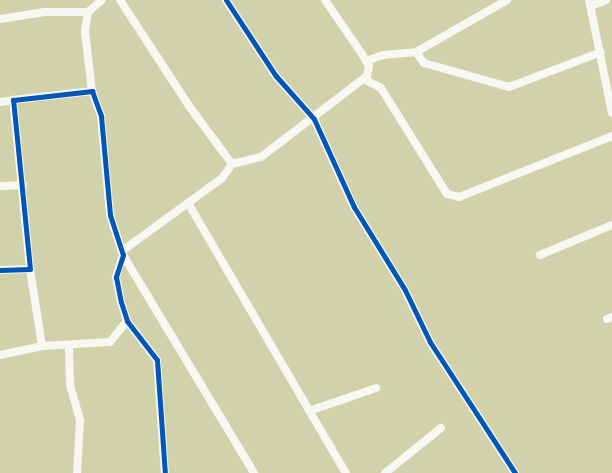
<!DOCTYPE html>
<style>
body{margin:0}
#map{position:relative;width:612px;height:473px;overflow:hidden;background:#d1d1ab;font-family:"IBM Plex Sans",sans-serif}
div>[style]{position:absolute}
[style*='--x']{left:calc(var(--x)*1px);top:calc(var(--y)*1px);width:calc(var(--w)*1px);rotate:calc(var(--a)*1deg)}
.minor>*{height:8px;margin:-4px;padding:0 4px;transform-origin:4px;border-radius:4px;background:#f8f8f2}
.cycleway>*{height:5px;margin:-2.5px;padding:0 2.5px;transform-origin:2.5px;border-radius:2.5px;background:#0057b8}
span{translate:-50% -50%;white-space:nowrap;text-align:center;line-height:1.15;-webkit-text-stroke:4px #e0e09c;paint-order:stroke}
</style>
<div id="map">
<div class="minor">
<div style="--x:120;--y:0;--w:126;--a:56.9"></div>
<div style="--x:189;--y:106;--w:72;--a:53.4"></div>
<div style="--x:226;--y:0;--w:91;--a:56.7"></div>
<div style="--x:276;--y:76;--w:57;--a:48.5"></div>
<div style="--x:314;--y:119;--w:97;--a:65.6"></div>
<div style="--x:354;--y:207;--w:97;--a:58.4"></div>
<div style="--x:405;--y:290;--w:58;--a:64.3"></div>
<div style="--x:430;--y:342;--w:156;--a:57"></div>
<div style="--x:589;--y:0;--w:115;--a:78.5"></div>
<div style="--x:591;--y:6;--w:16;--a:-22"></div>
<div style="--x:0;--y:19;--w:45;--a:-9"></div>
<div style="--x:44;--y:12;--w:44;--a:0"></div>
<div style="--x:416;--y:52;--w:14;--a:54"></div>
<div style="--x:424;--y:63;--w:88;--a:15.8"></div>
<div style="--x:509;--y:87;--w:98;--a:-20.8"></div>
<div style="--x:366;--y:61;--w:18;--a:-19"></div>
<div style="--x:383;--y:55;--w:33;--a:-5"></div>
<div style="--x:416;--y:52;--w:105;--a:-29.7"></div>
<div style="--x:364;--y:79;--w:19;--a:28"></div>
<div style="--x:381;--y:88;--w:125;--a:58.1"></div>
<div style="--x:447;--y:194;--w:12;--a:14"></div>
<div style="--x:459;--y:197;--w:165;--a:-21.7"></div>
<div style="--x:92;--y:91;--w:60;--a:-96.7"></div>
<div style="--x:85;--y:31;--w:19;--a:-81"></div>
<div style="--x:88;--y:12;--w:18;--a:-41"></div>
<div style="--x:0;--y:102;--w:13;--a:-9"></div>
<div style="--x:232;--y:164;--w:30;--a:-14"></div>
<div style="--x:261;--y:157;--w:133;--a:-37.4"></div>
<div style="--x:367;--y:76;--w:10;--a:-79"></div>
<div style="--x:369;--y:66;--w:14;--a:-120"></div>
<div style="--x:362;--y:54;--w:65;--a:-124.4"></div>
<div style="--x:0;--y:186;--w:23;--a:-2"></div>
<div style="--x:188;--y:203;--w:313;--a:59.7"></div>
<div style="--x:122;--y:251;--w:124;--a:-36.1"></div>
<div style="--x:222;--y:178;--w:17;--a:-54"></div>
<div style="--x:123;--y:255;--w:254;--a:59"></div>
<div style="--x:540;--y:255;--w:78;--a:-22.6"></div>
<div style="--x:30;--y:269;--w:78;--a:81.1"></div>
<div style="--x:0;--y:270;--w:30;--a:-2"></div>
<div style="--x:30;--y:269;--w:170;--a:-95.7"></div>
<div style="--x:13;--y:100;--w:80;--a:-6.5"></div>
<div style="--x:92;--y:91;--w:27;--a:70"></div>
<div style="--x:101;--y:116;--w:99;--a:84.8"></div>
<div style="--x:110;--y:215;--w:42;--a:72"></div>
<div style="--x:123;--y:255;--w:23;--a:108"></div>
<div style="--x:116;--y:277;--w:25;--a:79"></div>
<div style="--x:121;--y:302;--w:20;--a:72"></div>
<div style="--x:127;--y:321;--w:49;--a:52.4"></div>
<div style="--x:157;--y:360;--w:113;--a:86"></div>
<div style="--x:607;--y:319;--w:5;--a:-22"></div>
<div style="--x:69;--y:345;--w:40;--a:88.6"></div>
<div style="--x:70;--y:385;--w:37;--a:74"></div>
<div style="--x:80;--y:421;--w:52;--a:93.3"></div>
<div style="--x:0;--y:355;--w:43;--a:-12.1"></div>
<div style="--x:42;--y:346;--w:68;--a:-3.4"></div>
<div style="--x:110;--y:342;--w:27;--a:-51"></div>
<div style="--x:309;--y:411;--w:71;--a:-18.9"></div>
<div style="--x:385;--y:473;--w:72;--a:-38.8"></div>
</div>
<div class="cycleway">
<div style="--x:226;--y:0;--w:91;--a:56.7"></div>
<div style="--x:276;--y:76;--w:57;--a:48.5"></div>
<div style="--x:314;--y:119;--w:97;--a:65.6"></div>
<div style="--x:354;--y:207;--w:97;--a:58.4"></div>
<div style="--x:405;--y:290;--w:58;--a:64.3"></div>
<div style="--x:430;--y:342;--w:156;--a:57"></div>
<div style="--x:0;--y:270;--w:30;--a:-2"></div>
<div style="--x:30;--y:269;--w:170;--a:-95.7"></div>
<div style="--x:13;--y:100;--w:80;--a:-6.5"></div>
<div style="--x:92;--y:91;--w:27;--a:70"></div>
<div style="--x:101;--y:116;--w:99;--a:84.8"></div>
<div style="--x:110;--y:215;--w:42;--a:72"></div>
<div style="--x:123;--y:255;--w:23;--a:108"></div>
<div style="--x:116;--y:277;--w:25;--a:79"></div>
<div style="--x:121;--y:302;--w:20;--a:72"></div>
<div style="--x:127;--y:321;--w:49;--a:52.4"></div>
<div style="--x:157;--y:360;--w:113;--a:86"></div>
</div>
</div>
